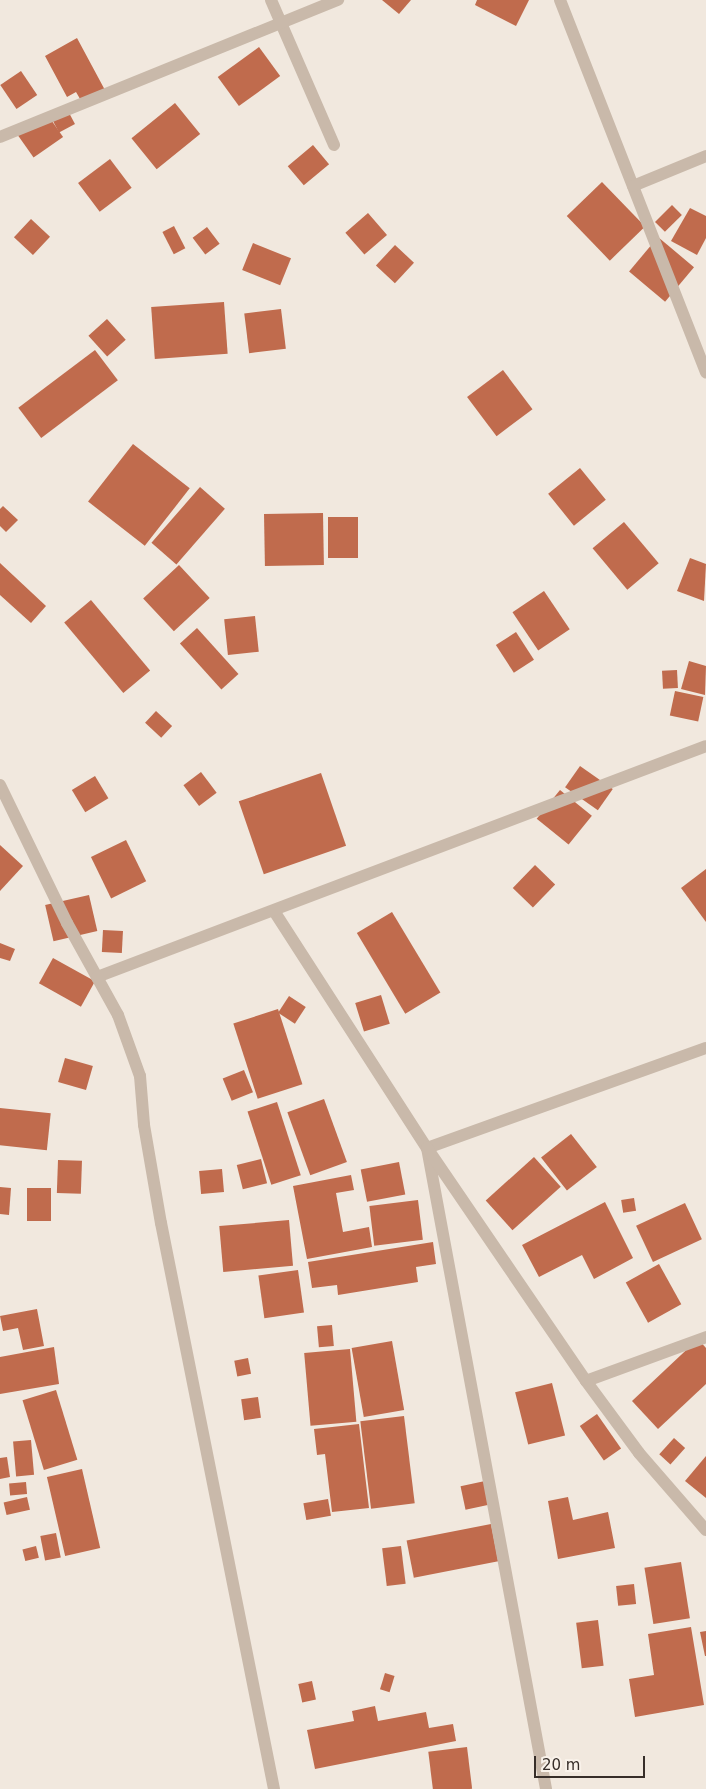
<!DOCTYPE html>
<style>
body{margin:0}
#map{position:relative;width:706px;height:1789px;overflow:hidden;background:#f1e8de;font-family:"DejaVu Sans",sans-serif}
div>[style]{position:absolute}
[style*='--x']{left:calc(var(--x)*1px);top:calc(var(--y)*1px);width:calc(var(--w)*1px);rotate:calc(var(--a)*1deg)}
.building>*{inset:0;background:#c06b4d;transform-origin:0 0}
.minor>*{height:12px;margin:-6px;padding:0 6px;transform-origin:6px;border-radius:6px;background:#c9b9aa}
span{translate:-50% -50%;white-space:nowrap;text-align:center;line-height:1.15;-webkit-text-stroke:4px #f9f2ea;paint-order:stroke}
.scale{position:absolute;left:534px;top:1756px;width:111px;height:22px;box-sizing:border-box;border:2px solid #372e29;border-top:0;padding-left:6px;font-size:15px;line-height:18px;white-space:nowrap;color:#372e29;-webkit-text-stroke:4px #f9f2ea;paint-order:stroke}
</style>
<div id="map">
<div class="building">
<div style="clip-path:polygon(382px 0,411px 0,399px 14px)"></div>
<div style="clip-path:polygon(477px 0,529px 0,516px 26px,475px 5px)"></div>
<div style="clip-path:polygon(77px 38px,106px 92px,83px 104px,76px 92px,67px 97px,45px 56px)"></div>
<div style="left:259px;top:47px;width:36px;height:51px;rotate:54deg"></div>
<div style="left:21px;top:71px;width:29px;height:25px;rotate:56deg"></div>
<div style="left:175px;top:103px;width:40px;height:56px;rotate:51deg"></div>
<div style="left:67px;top:109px;width:17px;height:18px;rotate:62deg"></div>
<div style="left:47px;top:114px;width:28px;height:36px;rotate:55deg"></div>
<div style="left:313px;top:145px;width:25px;height:33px;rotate:50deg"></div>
<div style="left:110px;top:159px;width:36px;height:40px;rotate:53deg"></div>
<div style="left:602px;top:182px;width:62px;height:49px;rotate:46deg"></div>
<div style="left:672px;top:205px;width:14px;height:24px;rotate:45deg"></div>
<div style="clip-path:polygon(690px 208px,706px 216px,706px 238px,697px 255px,671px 241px)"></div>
<div style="left:368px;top:213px;width:29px;height:30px;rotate:49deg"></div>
<div style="left:31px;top:219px;width:26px;height:25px;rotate:43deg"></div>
<div style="left:174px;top:226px;width:25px;height:13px;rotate:63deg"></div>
<div style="left:207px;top:227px;width:21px;height:18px;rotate:53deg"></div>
<div style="left:658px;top:237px;width:47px;height:45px;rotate:40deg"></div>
<div style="left:253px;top:243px;width:41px;height:29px;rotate:22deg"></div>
<div style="left:395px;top:245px;width:26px;height:28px;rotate:43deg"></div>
<div style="left:224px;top:302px;width:52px;height:73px;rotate:86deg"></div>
<div style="left:281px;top:309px;width:40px;height:37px;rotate:83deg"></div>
<div style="left:107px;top:319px;width:28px;height:25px;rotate:48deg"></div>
<div style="left:95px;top:350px;width:38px;height:96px;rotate:53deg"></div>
<div style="left:503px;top:370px;width:49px;height:45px;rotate:53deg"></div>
<div style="left:133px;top:444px;width:72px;height:73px;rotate:38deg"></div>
<div style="left:580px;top:468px;width:41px;height:41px;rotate:51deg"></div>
<div style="left:200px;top:487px;width:33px;height:74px;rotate:41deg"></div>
<div style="clip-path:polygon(3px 506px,18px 520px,6px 532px,0 526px,0 509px)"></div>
<div style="left:323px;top:513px;width:52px;height:59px;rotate:89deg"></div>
<div style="left:328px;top:517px;width:30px;height:41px"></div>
<div style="left:624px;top:522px;width:54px;height:41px;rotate:50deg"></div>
<div style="clip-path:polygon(690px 558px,706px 564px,704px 601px,677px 591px)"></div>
<div style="clip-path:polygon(0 563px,46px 606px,31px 623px,0 595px)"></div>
<div style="left:179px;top:565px;width:45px;height:49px;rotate:47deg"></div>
<div style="left:544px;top:591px;width:46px;height:38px;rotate:56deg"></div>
<div style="left:91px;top:600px;width:92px;height:35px;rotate:50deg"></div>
<div style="left:255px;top:616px;width:36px;height:31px;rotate:84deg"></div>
<div style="left:197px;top:628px;width:62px;height:23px;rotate:48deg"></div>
<div style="left:516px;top:632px;width:33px;height:24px;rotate:57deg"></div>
<div style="clip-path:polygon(689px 661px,706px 666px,705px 695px,681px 689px)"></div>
<div style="left:677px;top:670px;width:18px;height:15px;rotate:87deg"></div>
<div style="left:675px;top:691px;width:29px;height:25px;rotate:12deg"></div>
<div style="left:156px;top:711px;width:22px;height:16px;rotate:43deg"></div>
<div style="left:580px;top:766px;width:40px;height:26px;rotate:35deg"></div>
<div style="left:201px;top:772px;width:26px;height:22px;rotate:53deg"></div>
<div style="left:321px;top:773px;width:77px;height:87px;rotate:71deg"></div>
<div style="left:95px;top:776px;width:26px;height:27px;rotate:59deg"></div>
<div style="left:560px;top:790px;width:41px;height:37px;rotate:39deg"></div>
<div style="left:126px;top:840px;width:46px;height:39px;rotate:64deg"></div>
<div style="clip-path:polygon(0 845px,23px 866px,0 891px)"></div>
<div style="left:535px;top:865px;width:28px;height:32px;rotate:44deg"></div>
<div style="clip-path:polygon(706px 869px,706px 922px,681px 888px)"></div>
<div style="left:89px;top:895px;width:37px;height:45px;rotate:77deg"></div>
<div style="left:392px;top:912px;width:94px;height:41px;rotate:59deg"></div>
<div style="left:103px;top:930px;width:20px;height:22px;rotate:3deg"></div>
<div style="clip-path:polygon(0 943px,15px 949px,10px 961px,0 958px)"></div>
<div style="left:53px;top:958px;width:48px;height:29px;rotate:29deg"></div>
<div style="left:381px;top:995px;width:30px;height:27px;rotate:73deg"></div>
<div style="left:289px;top:996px;width:20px;height:20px;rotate:33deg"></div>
<div style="left:278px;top:1009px;width:79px;height:47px;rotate:72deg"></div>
<div style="left:65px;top:1058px;width:29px;height:25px;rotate:16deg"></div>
<div style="left:244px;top:1070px;width:24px;height:23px;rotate:68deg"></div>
<div style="left:324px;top:1099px;width:67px;height:39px;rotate:70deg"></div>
<div style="left:277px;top:1102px;width:77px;height:31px;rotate:72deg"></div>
<div style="left:0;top:1108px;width:51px;height:37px;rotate:6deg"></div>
<div style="left:571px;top:1134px;width:42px;height:38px;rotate:52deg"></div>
<div style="left:534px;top:1157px;width:40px;height:65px;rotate:48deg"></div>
<div style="left:261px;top:1159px;width:25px;height:25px;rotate:76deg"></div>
<div style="left:58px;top:1160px;width:24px;height:33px;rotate:2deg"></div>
<div style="left:399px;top:1162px;width:33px;height:39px;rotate:79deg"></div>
<div style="left:222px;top:1169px;width:23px;height:23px;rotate:85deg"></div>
<div style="clip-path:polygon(351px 1175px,354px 1190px,336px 1193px,343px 1232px,369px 1227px,372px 1247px,307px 1259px,293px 1186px)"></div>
<div style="clip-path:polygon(0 1187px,11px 1188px,9px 1215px,0 1214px)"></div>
<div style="left:27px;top:1188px;width:24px;height:33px"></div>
<div style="left:634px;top:1198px;width:13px;height:13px;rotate:81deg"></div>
<div style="left:418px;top:1200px;width:40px;height:49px;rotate:83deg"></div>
<div style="clip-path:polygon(605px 1202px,633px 1258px,594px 1279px,582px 1255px,539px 1277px,522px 1245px)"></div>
<div style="left:685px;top:1203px;width:40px;height:54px;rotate:65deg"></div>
<div style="left:289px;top:1220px;width:46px;height:70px;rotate:85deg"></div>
<div style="clip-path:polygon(433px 1242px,436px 1264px,416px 1267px,418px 1282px,338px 1295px,337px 1285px,312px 1288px,308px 1262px)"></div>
<div style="left:659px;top:1264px;width:46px;height:38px;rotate:61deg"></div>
<div style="left:298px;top:1270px;width:43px;height:40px;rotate:82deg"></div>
<div style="clip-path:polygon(37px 1309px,44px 1346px,23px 1350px,18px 1328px,3px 1331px,0 1316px)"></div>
<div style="left:332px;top:1325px;width:21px;height:15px;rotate:85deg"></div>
<div style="clip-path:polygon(698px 1339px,706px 1348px,706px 1384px,658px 1429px,632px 1401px)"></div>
<div style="left:392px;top:1341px;width:70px;height:41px;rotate:80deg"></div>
<div style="clip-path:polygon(54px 1347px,59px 1384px,0 1394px,0 1357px)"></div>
<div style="left:350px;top:1349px;width:73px;height:46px;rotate:85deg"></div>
<div style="left:248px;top:1358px;width:16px;height:14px;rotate:79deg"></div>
<div style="left:552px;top:1383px;width:54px;height:38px;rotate:76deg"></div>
<div style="left:56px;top:1390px;width:73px;height:35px;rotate:73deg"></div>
<div style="left:258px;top:1397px;width:21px;height:17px;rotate:82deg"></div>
<div style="left:597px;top:1414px;width:42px;height:21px;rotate:55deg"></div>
<div style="left:404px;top:1416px;width:88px;height:44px;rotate:83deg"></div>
<div style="clip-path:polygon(359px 1424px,369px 1508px,332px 1512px,325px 1454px,317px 1455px,314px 1429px)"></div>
<div style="left:674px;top:1438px;width:15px;height:22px;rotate:42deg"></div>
<div style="left:31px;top:1440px;width:35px;height:18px;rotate:85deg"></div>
<div style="clip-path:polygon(706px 1456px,706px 1498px,685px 1481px)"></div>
<div style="clip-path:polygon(7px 1457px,10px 1477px,0 1479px,0 1458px)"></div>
<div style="left:82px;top:1469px;width:81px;height:36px;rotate:77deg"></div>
<div style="left:485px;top:1481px;width:24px;height:25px;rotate:78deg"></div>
<div style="left:26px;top:1482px;width:12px;height:17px;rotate:85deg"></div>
<div style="left:27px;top:1497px;width:13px;height:24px;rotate:77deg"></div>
<div style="clip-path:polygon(568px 1497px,573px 1520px,608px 1512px,615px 1548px,558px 1559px,548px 1501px)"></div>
<div style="left:328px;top:1499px;width:17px;height:25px;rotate:80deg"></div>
<div style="left:491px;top:1524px;width:38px;height:86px;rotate:79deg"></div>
<div style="left:56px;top:1533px;width:25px;height:16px;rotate:79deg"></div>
<div style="left:36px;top:1546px;width:12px;height:14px;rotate:76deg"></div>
<div style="left:401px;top:1546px;width:38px;height:19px;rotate:83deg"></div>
<div style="left:681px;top:1562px;width:57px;height:37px;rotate:81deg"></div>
<div style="left:634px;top:1584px;width:20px;height:18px;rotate:84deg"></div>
<div style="left:598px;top:1620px;width:46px;height:22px;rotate:83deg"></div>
<div style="clip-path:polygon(691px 1627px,704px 1705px,635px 1717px,629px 1679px,654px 1675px,648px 1634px)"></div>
<div style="clip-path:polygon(706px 1631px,706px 1656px,705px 1656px,700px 1632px)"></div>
<div style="left:385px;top:1673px;width:10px;height:17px;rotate:17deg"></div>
<div style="left:312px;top:1681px;width:19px;height:14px;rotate:78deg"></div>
<div style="clip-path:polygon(375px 1706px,378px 1721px,426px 1712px,429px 1728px,453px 1724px,456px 1741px,315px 1769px,307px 1730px,354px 1721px,352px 1711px)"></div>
<div style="left:467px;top:1747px;width:42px;height:39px;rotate:83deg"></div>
</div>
<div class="minor">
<div style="--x:271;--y:0;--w:158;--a:66.5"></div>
<div style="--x:560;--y:0;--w:400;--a:68.6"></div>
<div style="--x:0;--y:137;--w:365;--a:-22.1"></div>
<div style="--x:633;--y:186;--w:79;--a:-22.3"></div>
<div style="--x:0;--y:785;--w:153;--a:64.1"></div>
<div style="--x:67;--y:923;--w:105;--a:61"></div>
<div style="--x:118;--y:1015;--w:65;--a:70.2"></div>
<div style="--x:140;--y:1076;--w:49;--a:85.3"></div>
<div style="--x:144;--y:1125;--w:99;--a:80.2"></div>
<div style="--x:161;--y:1223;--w:577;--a:78.71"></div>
<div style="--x:274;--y:911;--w:282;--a:57.2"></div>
<div style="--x:427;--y:1148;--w:652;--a:79.48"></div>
<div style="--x:97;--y:977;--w:651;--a:-20.77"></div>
<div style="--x:706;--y:1048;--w:296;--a:160.3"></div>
<div style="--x:427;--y:1148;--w:282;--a:55.7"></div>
<div style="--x:586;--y:1381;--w:89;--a:53.6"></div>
<div style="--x:639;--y:1453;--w:102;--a:49"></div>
<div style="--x:586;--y:1381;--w:128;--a:-20.1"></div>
</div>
<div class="scale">20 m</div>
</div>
